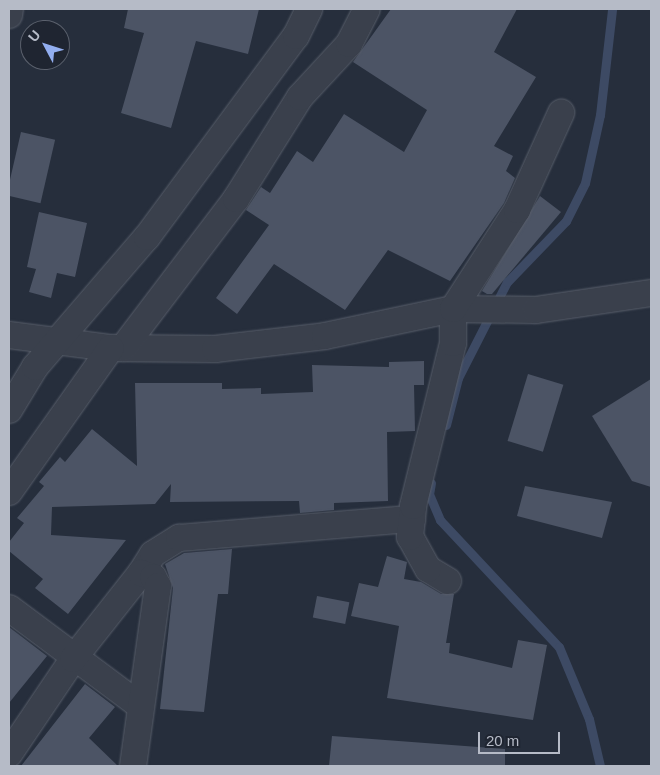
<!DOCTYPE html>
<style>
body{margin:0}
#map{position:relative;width:660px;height:775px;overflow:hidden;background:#262e3c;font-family:Helvetica,sans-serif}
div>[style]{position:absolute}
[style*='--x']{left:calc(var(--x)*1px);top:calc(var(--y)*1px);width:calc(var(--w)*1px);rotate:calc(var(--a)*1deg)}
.stream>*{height:9px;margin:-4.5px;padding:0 4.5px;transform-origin:4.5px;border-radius:4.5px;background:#3d4a64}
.building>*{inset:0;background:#4c5465;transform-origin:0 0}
.roads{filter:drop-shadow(0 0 1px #585e6a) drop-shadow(0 0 1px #585e6a)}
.minor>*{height:26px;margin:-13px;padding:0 13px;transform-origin:13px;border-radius:13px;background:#3a404c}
span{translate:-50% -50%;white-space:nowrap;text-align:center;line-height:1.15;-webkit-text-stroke:5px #1f2531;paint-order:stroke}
.frame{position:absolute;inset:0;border:10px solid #b6bbc7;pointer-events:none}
.north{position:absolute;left:20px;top:20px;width:50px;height:50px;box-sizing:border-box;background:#1f2531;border:1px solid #5b616d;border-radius:50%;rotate:310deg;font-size:14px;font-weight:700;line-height:20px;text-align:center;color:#b6bbc7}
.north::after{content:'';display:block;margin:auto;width:18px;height:22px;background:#92aef0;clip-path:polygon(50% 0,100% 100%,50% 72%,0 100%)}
.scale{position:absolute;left:478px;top:732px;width:82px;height:22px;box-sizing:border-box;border:2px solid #b6bbc7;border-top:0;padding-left:6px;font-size:15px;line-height:18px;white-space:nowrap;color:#b6bbc7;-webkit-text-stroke:4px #1f2531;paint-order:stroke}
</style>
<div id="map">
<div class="stream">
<div style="--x:446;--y:425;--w:49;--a:-75.7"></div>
<div style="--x:458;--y:378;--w:108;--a:-63"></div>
<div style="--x:507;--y:282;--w:85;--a:-46"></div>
<div style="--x:566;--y:221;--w:42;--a:-63.4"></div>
<div style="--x:585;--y:183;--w:70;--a:-77.6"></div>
<div style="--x:600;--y:115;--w:107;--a:-83.5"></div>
<div style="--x:431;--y:483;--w:11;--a:100"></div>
<div style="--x:429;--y:494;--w:28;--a:67"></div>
<div style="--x:440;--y:520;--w:174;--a:46.9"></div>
<div style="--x:559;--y:647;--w:78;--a:67.4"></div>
<div style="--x:589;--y:719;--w:48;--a:76.8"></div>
</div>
<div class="building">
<div style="clip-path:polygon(128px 9px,259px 9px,248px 54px,196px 41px,171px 128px,121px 113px,144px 33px,124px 28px)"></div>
<div style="clip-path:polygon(391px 9px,517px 9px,494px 52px,536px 77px,494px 146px,513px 156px,506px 171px,515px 178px,504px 203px,450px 281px,388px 250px,345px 310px,274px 264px,237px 314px,216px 298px,269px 225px,246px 210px,261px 187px,270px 193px,297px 151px,313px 162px,344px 114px,404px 152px,427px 110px,353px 62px)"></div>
<div style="left:21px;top:132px;width:35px;height:65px;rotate:13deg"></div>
<div style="clip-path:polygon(540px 196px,561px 212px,492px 294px,487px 294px,482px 291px)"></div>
<div style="clip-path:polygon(39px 212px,87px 223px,75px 277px,57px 273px,51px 298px,29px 292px,36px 269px,27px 267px)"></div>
<div style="clip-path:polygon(424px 361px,424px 385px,414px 385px,415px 431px,387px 432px,388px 501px,334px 503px,334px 510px,300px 513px,299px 501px,170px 502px,171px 484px,155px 504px,52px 507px,51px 535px,126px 540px,68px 614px,35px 588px,43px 579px,9px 551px,9px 542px,24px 523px,17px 518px,44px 486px,39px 482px,60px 457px,65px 462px,92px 429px,137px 466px,135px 383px,222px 383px,222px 389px,261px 388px,261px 394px,313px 392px,312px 365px,389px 367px,389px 362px)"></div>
<div style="left:528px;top:374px;width:37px;height:70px;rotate:17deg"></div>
<div style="clip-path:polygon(651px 379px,651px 487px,632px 481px,592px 416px)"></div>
<div style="clip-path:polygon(525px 486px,612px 502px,602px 538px,517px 516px)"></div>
<div style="clip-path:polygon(232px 549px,228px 594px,218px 594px,204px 712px,160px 709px,173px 588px,165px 564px,184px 553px)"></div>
<div style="clip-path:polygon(387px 556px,407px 562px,404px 579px,421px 582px,441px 594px,454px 594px,446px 643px,450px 643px,449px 653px,512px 668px,518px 640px,547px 645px,533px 720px,387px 698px,399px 626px,351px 616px,359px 583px,378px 587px)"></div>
<div style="left:317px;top:596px;width:33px;height:22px;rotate:11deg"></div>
<div style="clip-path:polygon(9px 627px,47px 656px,9px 703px)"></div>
<div style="clip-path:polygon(85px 684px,115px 707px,89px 738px,118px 766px,21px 766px)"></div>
<div style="clip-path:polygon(332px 736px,505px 749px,505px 766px,329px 766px)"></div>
</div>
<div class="roads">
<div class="minor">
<div style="--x:9;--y:15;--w:6;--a:-81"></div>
<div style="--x:9;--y:335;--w:103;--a:7.3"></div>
<div style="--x:111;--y:348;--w:104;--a:0.6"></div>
<div style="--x:215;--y:349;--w:111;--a:-6.7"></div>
<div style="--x:325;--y:336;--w:131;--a:-11.9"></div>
<div style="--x:453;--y:309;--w:83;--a:0.7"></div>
<div style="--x:536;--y:310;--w:116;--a:-8.4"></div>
<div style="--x:123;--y:348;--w:187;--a:-52.8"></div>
<div style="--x:236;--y:199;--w:120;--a:-57.9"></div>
<div style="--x:300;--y:97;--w:72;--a:-47.2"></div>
<div style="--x:349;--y:44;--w:39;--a:-63"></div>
<div style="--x:9;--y:410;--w:50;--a:-58.8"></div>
<div style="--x:35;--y:367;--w:172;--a:-49.3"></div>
<div style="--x:147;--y:237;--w:250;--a:-53.5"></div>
<div style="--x:296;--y:36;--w:30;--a:-64"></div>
<div style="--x:9;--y:492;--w:176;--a:-54.7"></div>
<div style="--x:141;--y:573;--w:22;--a:-58"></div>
<div style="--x:153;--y:554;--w:31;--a:-32"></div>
<div style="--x:179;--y:538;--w:234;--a:-4.7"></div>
<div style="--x:448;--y:581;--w:23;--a:-149"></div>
<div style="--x:428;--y:569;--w:37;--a:-119"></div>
<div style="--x:410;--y:537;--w:31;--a:-84"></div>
<div style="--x:413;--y:506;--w:168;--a:-76.2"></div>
<div style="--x:453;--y:343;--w:34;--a:-90"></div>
<div style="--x:453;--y:309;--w:118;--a:-57.1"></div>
<div style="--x:517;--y:210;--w:107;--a:-65.6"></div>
<div style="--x:9;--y:608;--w:162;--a:36.7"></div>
<div style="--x:9;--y:754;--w:115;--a:-56"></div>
<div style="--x:73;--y:659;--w:110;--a:-51.7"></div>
<div style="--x:141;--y:573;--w:13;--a:18"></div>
<div style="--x:153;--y:577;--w:10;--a:61"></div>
<div style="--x:158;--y:586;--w:182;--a:97.9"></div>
</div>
</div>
<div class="frame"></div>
<div class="north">U</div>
<div class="scale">20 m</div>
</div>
